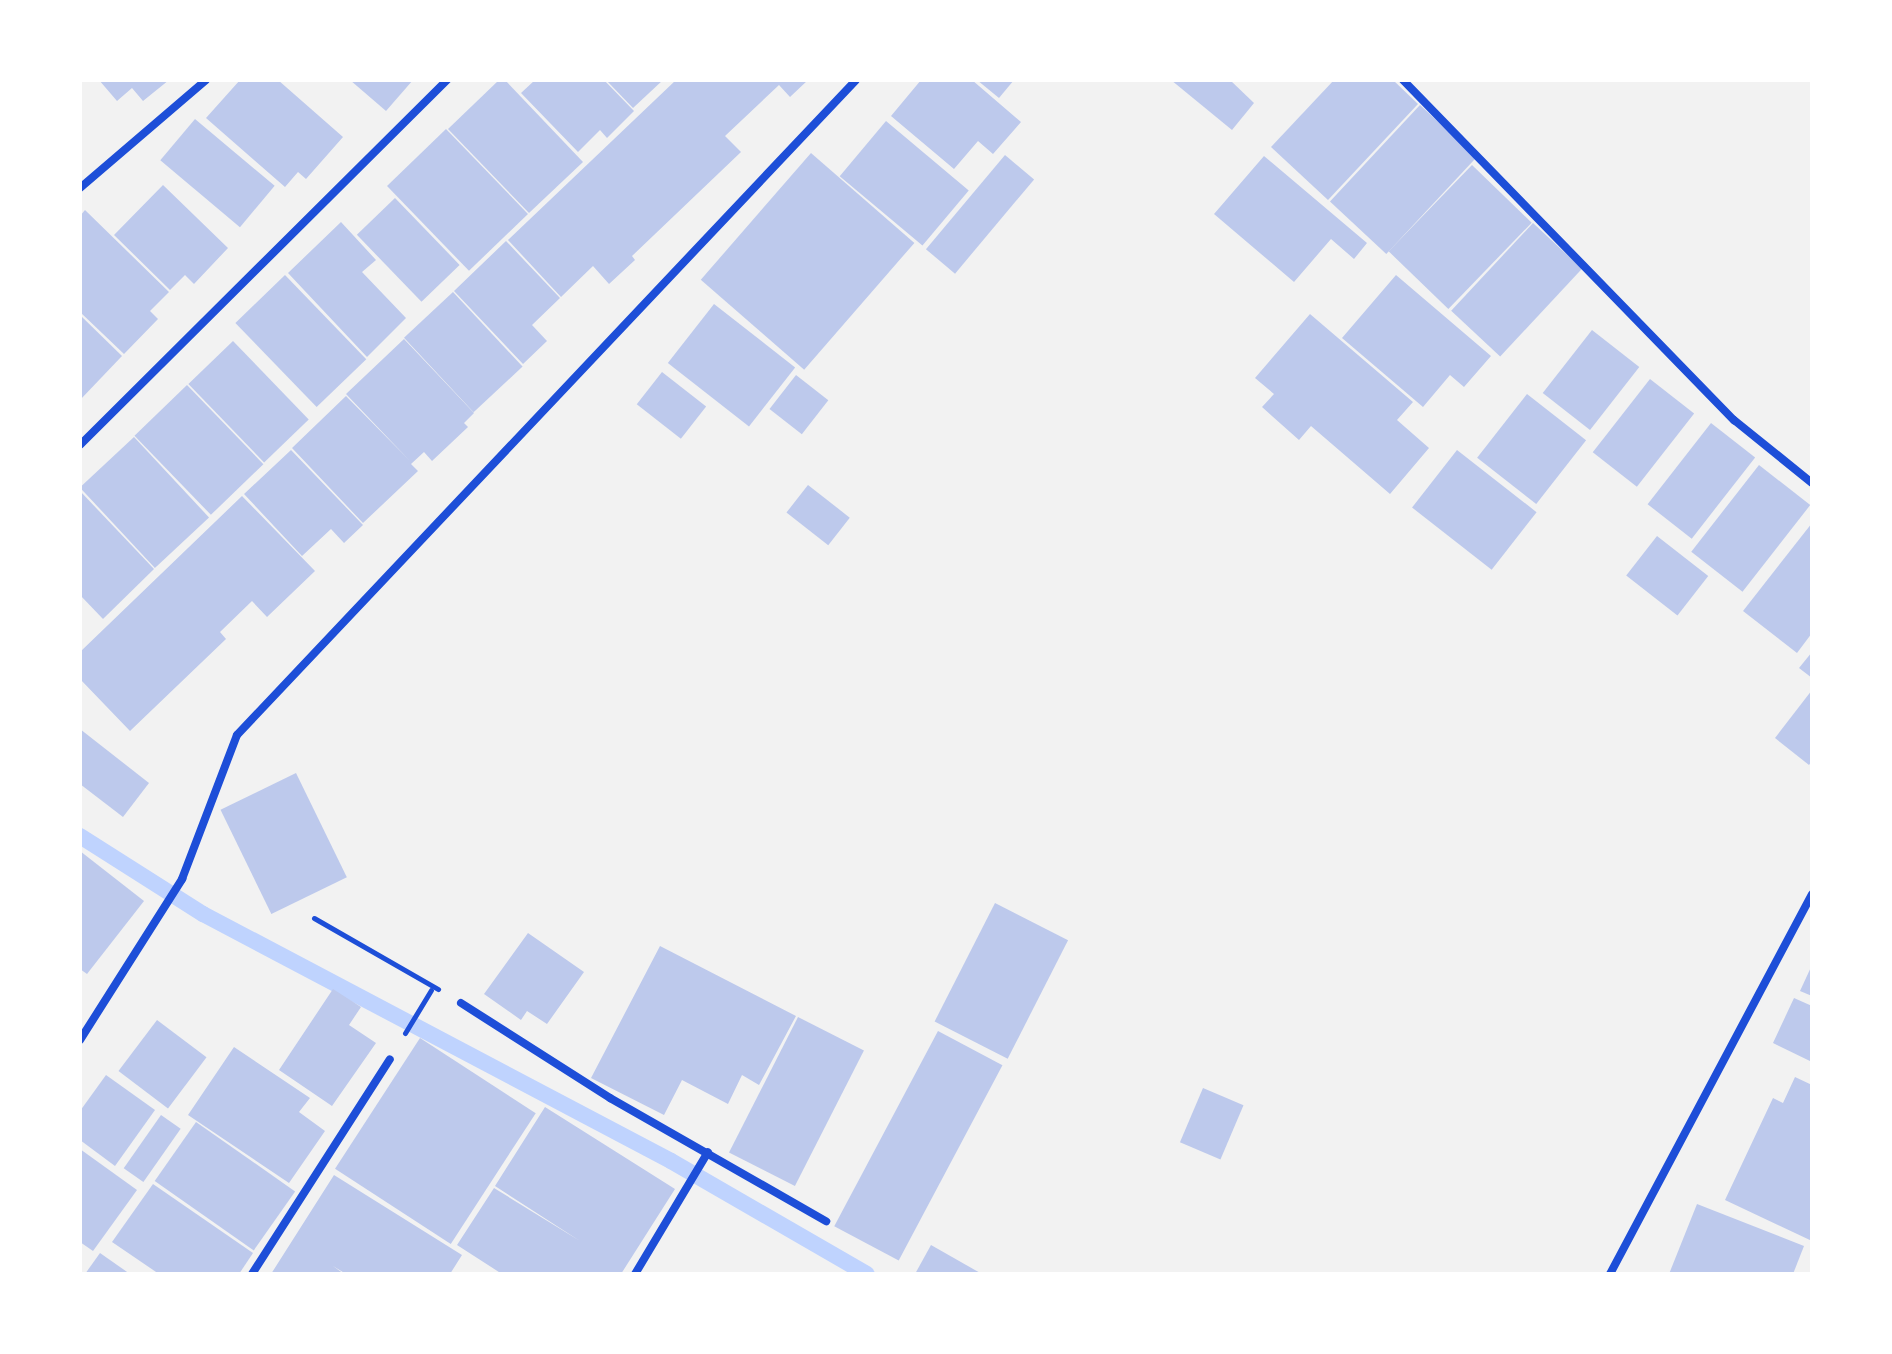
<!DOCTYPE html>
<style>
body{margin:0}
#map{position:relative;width:1892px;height:1354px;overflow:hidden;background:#f2f2f2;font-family:"Noto Sans",sans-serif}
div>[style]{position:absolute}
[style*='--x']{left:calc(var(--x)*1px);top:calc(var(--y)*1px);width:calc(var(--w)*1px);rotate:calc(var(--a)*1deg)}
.stream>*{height:16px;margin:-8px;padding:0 8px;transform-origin:8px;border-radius:8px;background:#bfd3fe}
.building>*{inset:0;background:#bdc9ec;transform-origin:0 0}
.path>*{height:5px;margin:-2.5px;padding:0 2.5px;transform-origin:2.5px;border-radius:2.5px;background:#1d4ed8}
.minor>*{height:8px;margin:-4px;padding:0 4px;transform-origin:4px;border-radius:4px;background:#1d4ed8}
span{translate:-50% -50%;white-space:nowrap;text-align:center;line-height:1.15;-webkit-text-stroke:8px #fff;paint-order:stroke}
.frame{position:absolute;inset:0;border:82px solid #fff;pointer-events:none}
</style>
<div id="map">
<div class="stream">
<div style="--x:80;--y:836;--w:146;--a:32.4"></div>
<div style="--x:203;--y:914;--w:529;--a:27.82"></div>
<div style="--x:671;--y:1161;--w:226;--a:30"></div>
</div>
<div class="building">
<div style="clip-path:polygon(99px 80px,169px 80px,143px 101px,132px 88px,117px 101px)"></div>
<div style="clip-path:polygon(240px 80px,278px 80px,343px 137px,306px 179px,298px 172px,285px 187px,206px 118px)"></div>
<div style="clip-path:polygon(350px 80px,413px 80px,386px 111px)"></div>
<div style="clip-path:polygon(499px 80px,505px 80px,583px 162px,529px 213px,448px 129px)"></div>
<div style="clip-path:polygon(535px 80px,604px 80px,634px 111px,607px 138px,600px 130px,578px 152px,521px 93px)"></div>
<div style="clip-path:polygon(606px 80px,663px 80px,633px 108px)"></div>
<div style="clip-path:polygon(676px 80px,808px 80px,790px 97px,779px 85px,725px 136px,741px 152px,632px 256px,635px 260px,609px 284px,593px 266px,561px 297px,508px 240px)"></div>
<div style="clip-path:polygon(921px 80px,972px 80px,1021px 122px,993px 154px,978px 141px,954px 169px,891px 116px)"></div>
<div style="clip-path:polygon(977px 80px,1014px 80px,999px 98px)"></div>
<div style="clip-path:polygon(1171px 80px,1230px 80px,1254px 103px,1232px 130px)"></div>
<div style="clip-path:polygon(1334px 80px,1393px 80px,1418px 104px,1328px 200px,1271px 147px)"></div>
<div style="left:1420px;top:105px;width:77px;height:132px;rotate:43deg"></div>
<div style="left:195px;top:119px;width:104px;height:54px;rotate:40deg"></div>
<div style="left:886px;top:121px;width:108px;height:72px;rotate:40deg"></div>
<div style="left:446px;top:129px;width:118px;height:82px;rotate:46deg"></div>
<div style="left:811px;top:153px;width:137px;height:168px;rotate:41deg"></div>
<div style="left:1005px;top:155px;width:38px;height:123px;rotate:40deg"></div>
<div style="clip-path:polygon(1264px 156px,1367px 243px,1354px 259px,1331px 239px,1294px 282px,1214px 214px)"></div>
<div style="left:1472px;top:165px;width:83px;height:120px;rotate:44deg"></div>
<div style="clip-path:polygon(163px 185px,228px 248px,194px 284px,185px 275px,170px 290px,114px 235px)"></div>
<div style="left:395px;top:198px;width:93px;height:53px;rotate:46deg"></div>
<div style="clip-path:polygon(85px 210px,169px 292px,150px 311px,158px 319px,124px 354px,80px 312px,80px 216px)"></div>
<div style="clip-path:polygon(341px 222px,376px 260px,362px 272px,406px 318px,367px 357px,288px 273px)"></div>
<div style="left:1533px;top:223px;width:67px;height:120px;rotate:43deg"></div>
<div style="clip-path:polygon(506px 241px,560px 298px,532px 325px,547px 341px,523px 364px,454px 291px)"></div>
<div style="left:285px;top:275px;width:117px;height:69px;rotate:46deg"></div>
<div style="clip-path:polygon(1396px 275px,1491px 356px,1464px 387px,1450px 375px,1423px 407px,1342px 338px)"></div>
<div style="left:453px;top:292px;width:102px;height:67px;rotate:47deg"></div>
<div style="left:714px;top:304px;width:103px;height:75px;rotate:38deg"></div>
<div style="clip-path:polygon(1310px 314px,1413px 402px,1397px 420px,1429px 448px,1390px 494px,1311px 426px,1299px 440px,1262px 407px,1274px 394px,1255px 378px)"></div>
<div style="clip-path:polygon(80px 315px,122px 356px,80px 400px)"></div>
<div style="left:1592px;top:330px;width:60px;height:80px;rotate:38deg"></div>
<div style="clip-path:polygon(404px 339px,474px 413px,464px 423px,468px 427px,432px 461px,424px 452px,411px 464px,418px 471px,363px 523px,292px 448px,346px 396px,410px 461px,346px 394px)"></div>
<div style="left:233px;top:341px;width:109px;height:62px;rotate:46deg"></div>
<div style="left:662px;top:372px;width:56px;height:41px;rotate:38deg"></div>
<div style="left:796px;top:375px;width:41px;height:43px;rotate:38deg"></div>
<div style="left:1650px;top:379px;width:56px;height:93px;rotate:38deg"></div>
<div style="left:187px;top:385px;width:110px;height:73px;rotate:46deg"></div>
<div style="left:1527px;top:394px;width:75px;height:81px;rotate:38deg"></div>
<div style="left:1711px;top:423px;width:56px;height:103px;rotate:38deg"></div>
<div style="left:134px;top:437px;width:110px;height:74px;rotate:47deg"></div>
<div style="clip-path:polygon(291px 450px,363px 525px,344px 543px,331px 529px,302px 556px,244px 494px)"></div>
<div style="left:1457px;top:450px;width:101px;height:73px;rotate:38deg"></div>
<div style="left:1759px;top:465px;width:65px;height:110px;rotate:38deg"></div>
<div style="left:808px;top:485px;width:53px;height:35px;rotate:38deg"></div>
<div style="clip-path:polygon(80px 491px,154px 569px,103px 619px,80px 595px)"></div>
<div style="clip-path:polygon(242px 496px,315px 571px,267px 617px,252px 601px,220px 632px,226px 639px,130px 731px,80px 679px,80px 652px)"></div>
<div style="clip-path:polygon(1812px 523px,1812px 633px,1797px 653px,1743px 611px)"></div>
<div style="left:1657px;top:536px;width:65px;height:50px;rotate:38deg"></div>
<div style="clip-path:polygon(1812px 652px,1812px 678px,1799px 668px)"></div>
<div style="clip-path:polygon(1812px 690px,1812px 761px,1809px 765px,1775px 738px)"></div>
<div style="clip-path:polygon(80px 729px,149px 783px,123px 817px,80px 784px)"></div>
<div style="left:296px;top:773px;width:116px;height:84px;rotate:64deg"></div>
<div style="clip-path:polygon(80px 851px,144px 901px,87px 974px,80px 969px)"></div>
<div style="left:995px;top:903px;width:82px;height:133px;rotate:27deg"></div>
<div style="clip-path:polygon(528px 933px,584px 972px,547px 1024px,527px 1011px,521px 1020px,484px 994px)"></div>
<div style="clip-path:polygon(660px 946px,796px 1016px,759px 1085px,742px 1075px,728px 1104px,682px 1080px,664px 1115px,591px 1078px)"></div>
<div style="clip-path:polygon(1812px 965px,1812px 996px,1800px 991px)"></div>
<div style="clip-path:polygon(333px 989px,361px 1007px,349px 1025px,376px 1043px,332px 1106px,279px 1070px)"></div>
<div style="clip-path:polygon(1794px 998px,1812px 1006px,1812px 1062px,1773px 1043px)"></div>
<div style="left:798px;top:1017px;width:74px;height:152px;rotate:27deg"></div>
<div style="left:157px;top:1020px;width:62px;height:64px;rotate:37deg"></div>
<div style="left:938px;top:1031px;width:73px;height:221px;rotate:28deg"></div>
<div style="left:420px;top:1038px;width:138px;height:156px;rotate:33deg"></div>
<div style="clip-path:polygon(234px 1047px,310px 1098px,299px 1112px,325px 1131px,289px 1183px,188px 1115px)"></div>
<div style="clip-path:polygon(106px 1075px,155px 1110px,115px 1166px,80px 1140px,80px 1111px)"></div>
<div style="clip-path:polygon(1795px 1077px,1812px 1085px,1812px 1241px,1725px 1200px,1773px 1098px,1783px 1103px)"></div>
<div style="left:1203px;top:1088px;width:44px;height:59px;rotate:23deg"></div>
<div style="clip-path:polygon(545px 1107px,675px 1189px,621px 1274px,502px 1274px,457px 1245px,494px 1188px,580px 1241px,495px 1186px)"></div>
<div style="left:161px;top:1115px;width:24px;height:65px;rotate:35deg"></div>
<div style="left:196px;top:1122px;width:121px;height:72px;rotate:35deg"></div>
<div style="clip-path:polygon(80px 1149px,137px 1190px,93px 1251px,80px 1242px)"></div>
<div style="clip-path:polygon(334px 1175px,462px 1255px,450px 1274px,346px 1274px,333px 1266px,344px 1274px,271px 1274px)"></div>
<div style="clip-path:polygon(153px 1184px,253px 1253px,239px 1274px,159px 1274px,112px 1242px)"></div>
<div style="clip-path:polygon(1697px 1204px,1804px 1246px,1793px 1274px,1669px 1274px)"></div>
<div style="clip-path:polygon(931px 1245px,982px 1274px,915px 1274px)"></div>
<div style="clip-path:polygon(100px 1253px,130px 1274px,85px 1274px)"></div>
</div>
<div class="path">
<div style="--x:314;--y:918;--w:143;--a:29.8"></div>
<div style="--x:405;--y:1033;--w:50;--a:-58.8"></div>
</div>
<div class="minor">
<div style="--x:1403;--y:80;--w:475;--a:45.8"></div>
<div style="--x:1734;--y:420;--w:100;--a:38.9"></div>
<div style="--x:80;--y:188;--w:166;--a:-40.6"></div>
<div style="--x:80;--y:445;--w:518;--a:-44.84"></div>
<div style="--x:461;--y:1003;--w:177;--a:32.5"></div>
<div style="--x:610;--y:1098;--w:249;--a:29.7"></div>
<div style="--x:80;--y:1040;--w:191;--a:-57.6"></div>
<div style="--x:182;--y:879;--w:154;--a:-69.1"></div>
<div style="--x:237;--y:735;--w:901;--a:-46.62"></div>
<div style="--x:252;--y:1274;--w:255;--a:-57.3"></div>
<div style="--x:635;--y:1274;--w:142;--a:-59.1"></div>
<div style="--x:1610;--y:1274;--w:430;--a:-62"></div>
</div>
<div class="frame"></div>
</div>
